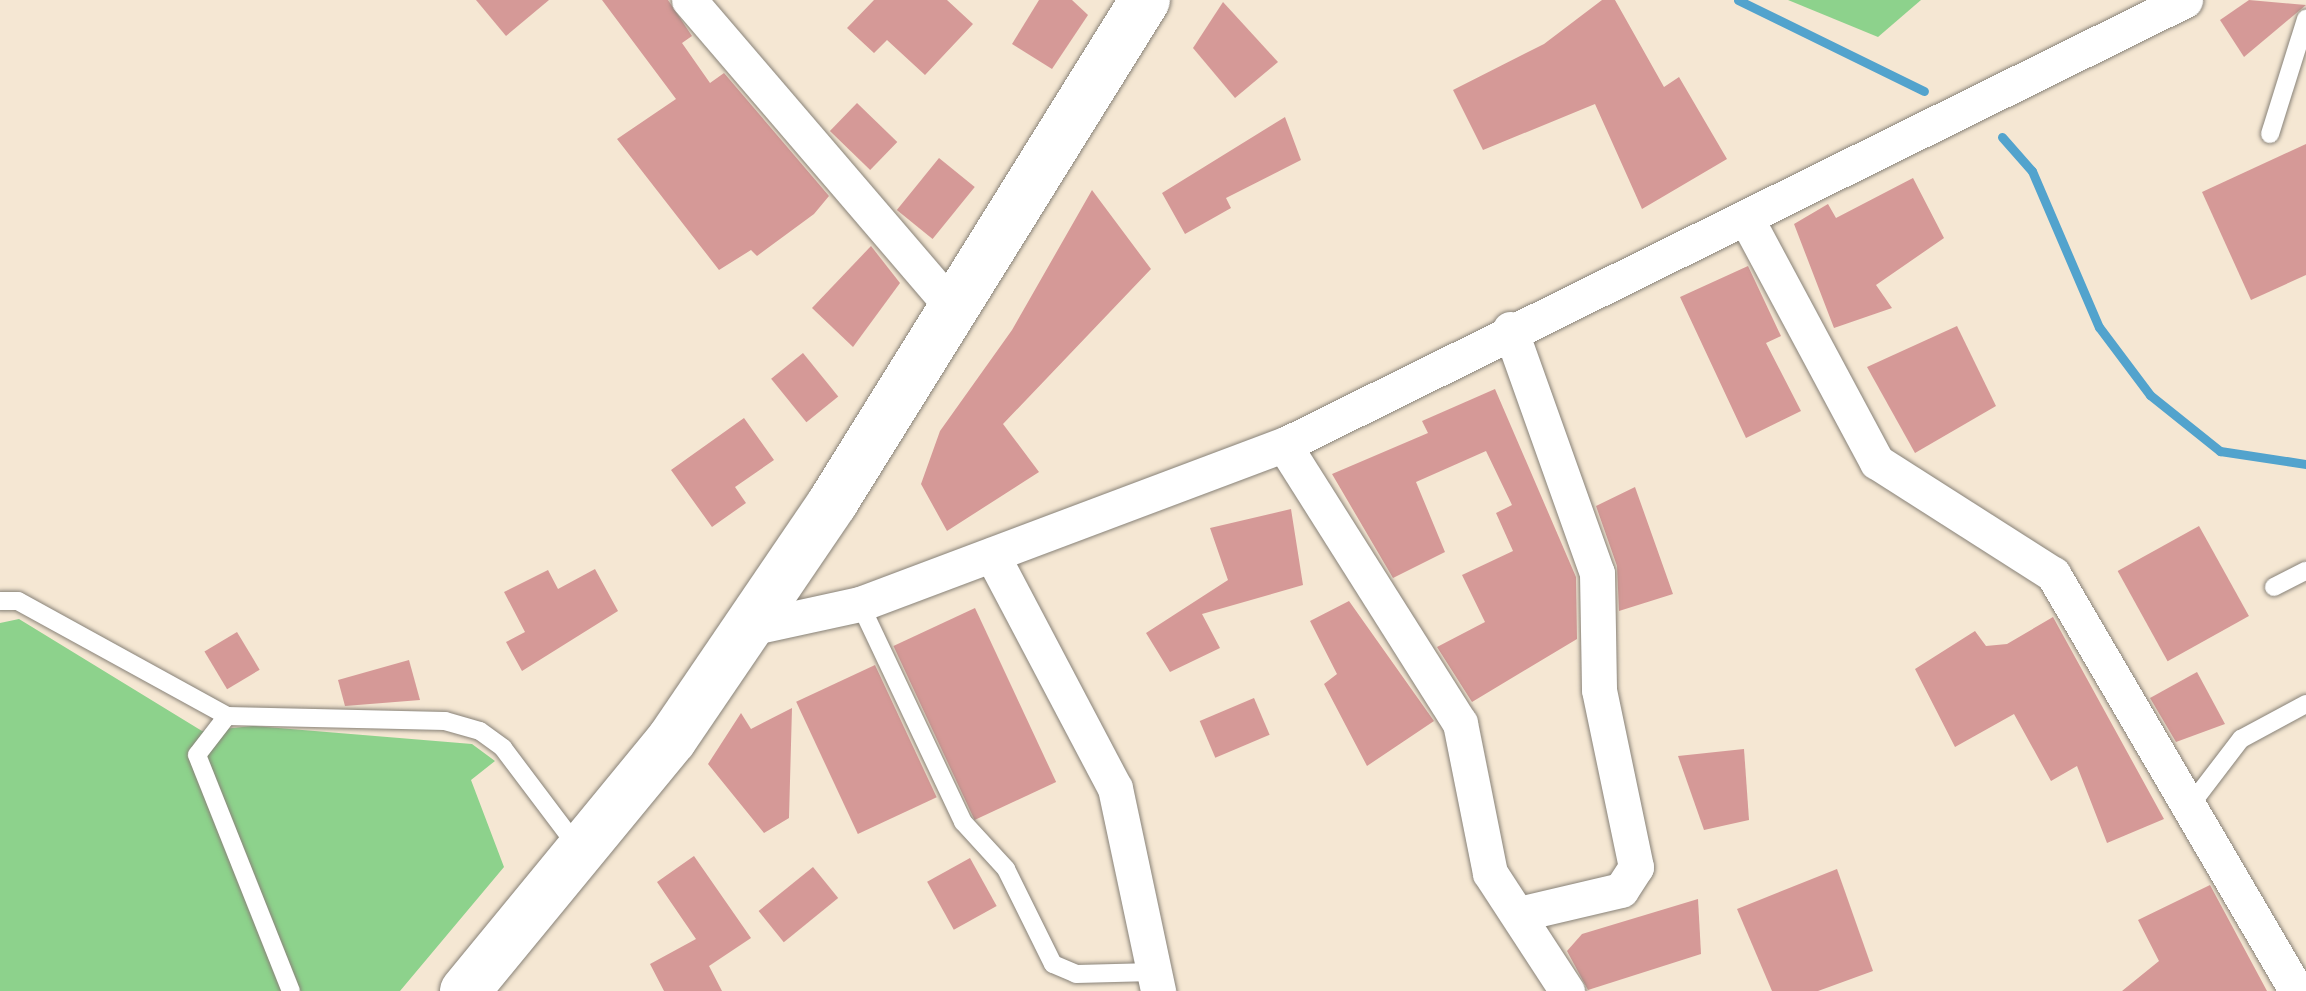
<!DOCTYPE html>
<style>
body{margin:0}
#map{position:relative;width:2306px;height:991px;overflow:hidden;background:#f5e7d3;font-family:"Comic Neue",sans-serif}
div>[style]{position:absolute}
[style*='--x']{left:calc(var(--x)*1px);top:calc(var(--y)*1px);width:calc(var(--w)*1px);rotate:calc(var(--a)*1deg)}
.green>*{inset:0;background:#8dd28c}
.stream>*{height:9px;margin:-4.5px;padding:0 4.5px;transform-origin:4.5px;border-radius:4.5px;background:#52a3cd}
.building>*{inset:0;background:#d59997;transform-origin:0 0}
.roads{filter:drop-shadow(0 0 2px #888278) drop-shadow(0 0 2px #888278)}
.lane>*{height:18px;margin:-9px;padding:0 9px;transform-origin:9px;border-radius:9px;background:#fff}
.street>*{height:35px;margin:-17.5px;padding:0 17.5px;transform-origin:17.5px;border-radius:17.5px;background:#fff}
.secondary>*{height:50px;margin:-25px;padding:0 25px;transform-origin:25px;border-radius:25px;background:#fff}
span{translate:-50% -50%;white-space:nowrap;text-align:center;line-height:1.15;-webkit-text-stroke:8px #f7f3e8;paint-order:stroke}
</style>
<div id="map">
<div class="green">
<div style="clip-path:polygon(1788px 0,1921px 0,1878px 37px)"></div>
<div style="clip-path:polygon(19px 619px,202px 731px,253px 726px,472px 744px,495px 761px,471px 780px,504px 867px,400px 991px,0 991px,0 623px)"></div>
</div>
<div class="stream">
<div style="--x:1738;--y:0;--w:207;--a:26.1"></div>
<div style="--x:2002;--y:137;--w:45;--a:48.6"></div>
<div style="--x:2032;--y:171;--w:170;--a:66.8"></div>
<div style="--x:2099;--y:327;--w:85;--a:53.1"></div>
<div style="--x:2150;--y:395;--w:90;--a:38.7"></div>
<div style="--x:2220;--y:451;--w:87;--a:8.6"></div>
</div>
<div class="building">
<div style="clip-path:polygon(476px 0,549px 0,506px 36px)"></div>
<div style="clip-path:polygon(602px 0,668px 0,692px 36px,682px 43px,710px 83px,724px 73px,829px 196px,814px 214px,757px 256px,751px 250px,719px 270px,617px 139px,676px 99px)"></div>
<div style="clip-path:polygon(874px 0,947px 0,973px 24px,925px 75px,887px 40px,874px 53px,847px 28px)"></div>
<div style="clip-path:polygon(1039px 0,1072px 0,1088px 15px,1052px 69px,1012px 44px)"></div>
<div style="clip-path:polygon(1602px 0,1615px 0,1664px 87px,1679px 77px,1727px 159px,1642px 209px,1595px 104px,1483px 150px,1453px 90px,1544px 44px)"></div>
<div style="clip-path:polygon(2249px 0,2306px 5px,2244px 57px,2220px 20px)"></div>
<div style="clip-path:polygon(1223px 2px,1278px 62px,1235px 98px,1193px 48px)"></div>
<div style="left:857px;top:103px;width:56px;height:39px;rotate:44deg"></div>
<div style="clip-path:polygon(1285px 117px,1301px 160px,1226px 198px,1231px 208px,1185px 234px,1162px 193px)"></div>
<div style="clip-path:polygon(2306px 144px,2306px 275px,2251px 300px,2202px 192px)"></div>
<div style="left:939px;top:158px;width:46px;height:67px;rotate:39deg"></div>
<div style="clip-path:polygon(1913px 178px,1944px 238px,1876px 285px,1892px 308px,1834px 328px,1794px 224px,1828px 204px,1836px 218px)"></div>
<div style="clip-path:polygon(1092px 190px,1151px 269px,1003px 424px,1039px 472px,947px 531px,921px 484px,940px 431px,1012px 330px)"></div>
<div style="clip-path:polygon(871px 246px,900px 283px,853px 347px,812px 308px)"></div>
<div style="clip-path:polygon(1748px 266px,1781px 336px,1766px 343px,1801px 411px,1746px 438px,1680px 297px)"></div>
<div style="clip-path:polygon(1957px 326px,1996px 406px,1915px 453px,1867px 367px)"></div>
<div style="left:803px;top:353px;width:56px;height:41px;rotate:51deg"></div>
<div style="clip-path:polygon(1495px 389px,1576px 577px,1577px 639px,1472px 702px,1437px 647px,1485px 622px,1462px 575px,1513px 551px,1496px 513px,1512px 505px,1486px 451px,1416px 482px,1445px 552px,1393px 578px,1332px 474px,1428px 433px,1422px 421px)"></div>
<div style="clip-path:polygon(744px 418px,774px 460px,735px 487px,746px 503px,712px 527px,671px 470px)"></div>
<div style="clip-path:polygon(1635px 487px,1673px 594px,1619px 611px,1617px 566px,1596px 506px)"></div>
<div style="clip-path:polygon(1291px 509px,1303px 585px,1202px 614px,1220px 648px,1170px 672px,1146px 633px,1228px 580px,1210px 528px)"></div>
<div style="left:2199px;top:526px;width:103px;height:93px;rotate:61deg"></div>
<div style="clip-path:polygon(595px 569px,618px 611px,522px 671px,506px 642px,525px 632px,504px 592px,548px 570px,558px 589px)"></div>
<div style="clip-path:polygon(1349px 601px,1434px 721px,1367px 766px,1324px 684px,1337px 674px,1310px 621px)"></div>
<div style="left:975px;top:608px;width:192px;height:90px;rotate:65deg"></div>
<div style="clip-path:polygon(2053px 617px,2164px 819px,2107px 843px,2077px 766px,2051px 781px,2014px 714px,1955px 747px,1915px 669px,1975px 631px,1986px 646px,2007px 644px)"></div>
<div style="left:237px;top:632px;width:44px;height:38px;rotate:59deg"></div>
<div style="clip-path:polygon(409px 660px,420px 700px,345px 706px,338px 680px)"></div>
<div style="left:875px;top:665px;width:146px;height:87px;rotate:65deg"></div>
<div style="clip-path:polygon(2197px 672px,2225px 724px,2176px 742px,2150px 698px)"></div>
<div style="left:1254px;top:698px;width:40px;height:59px;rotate:67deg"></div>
<div style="clip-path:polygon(792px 708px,789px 818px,764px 833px,708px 764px,741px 713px,751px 729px)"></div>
<div style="clip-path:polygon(1744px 749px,1749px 820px,1704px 830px,1678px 756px)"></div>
<div style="clip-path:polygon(694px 856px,751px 938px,709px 966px,722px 991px,664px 991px,650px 964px,696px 939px,657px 882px)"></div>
<div style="left:970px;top:858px;width:55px;height:49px;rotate:61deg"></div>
<div style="left:813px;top:867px;width:40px;height:70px;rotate:51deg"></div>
<div style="clip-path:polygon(1837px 869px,1873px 971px,1818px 991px,1772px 991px,1737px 909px)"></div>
<div style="clip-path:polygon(2210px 885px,2267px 991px,2122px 991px,2159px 961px,2138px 920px)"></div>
<div style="clip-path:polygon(1698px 899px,1701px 954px,1588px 990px,1567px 951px,1582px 934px)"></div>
</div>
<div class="roads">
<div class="lane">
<div style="--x:2270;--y:134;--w:121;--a:-72.6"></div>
<div style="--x:2274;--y:587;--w:36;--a:-27"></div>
<div style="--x:0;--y:601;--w:18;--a:0"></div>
<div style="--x:18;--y:601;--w:239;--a:28.8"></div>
<div style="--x:227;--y:716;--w:218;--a:1.3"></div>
<div style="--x:445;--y:721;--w:36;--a:16"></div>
<div style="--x:480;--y:731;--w:29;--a:36"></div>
<div style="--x:503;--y:748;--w:126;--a:53"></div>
<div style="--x:860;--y:604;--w:241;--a:64.7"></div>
<div style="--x:963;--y:822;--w:64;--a:47.5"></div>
<div style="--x:1006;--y:869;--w:106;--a:63.7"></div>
<div style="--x:1053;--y:964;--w:25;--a:23"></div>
<div style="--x:1076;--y:974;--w:78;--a:-1.5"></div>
<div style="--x:227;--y:716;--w:49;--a:127.6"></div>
<div style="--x:197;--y:755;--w:254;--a:68.3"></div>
<div style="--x:2192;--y:803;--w:81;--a:-52.6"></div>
<div style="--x:2241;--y:739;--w:74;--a:-28.3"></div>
</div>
<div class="street">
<div style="--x:689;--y:0;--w:406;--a:49.4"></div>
<div style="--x:1746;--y:218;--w:277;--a:61.8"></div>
<div style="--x:1877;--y:462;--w:209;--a:32.5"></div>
<div style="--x:2053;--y:574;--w:483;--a:59.7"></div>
<div style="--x:1510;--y:329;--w:259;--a:70.4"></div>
<div style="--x:1597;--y:573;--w:117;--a:89"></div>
<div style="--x:1599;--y:690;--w:181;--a:78.2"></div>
<div style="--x:1636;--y:867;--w:27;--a:123"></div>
<div style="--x:1621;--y:890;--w:105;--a:166.8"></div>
<div style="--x:1284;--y:445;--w:329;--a:57.7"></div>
<div style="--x:1460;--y:723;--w:153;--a:78.7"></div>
<div style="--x:1490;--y:873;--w:141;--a:56.9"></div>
<div style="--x:992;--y:555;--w:263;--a:62.2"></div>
<div style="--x:1115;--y:788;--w:208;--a:78"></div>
<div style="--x:745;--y:629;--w:118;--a:-12.3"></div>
<div style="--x:860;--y:604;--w:453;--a:-20.6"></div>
<div style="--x:1284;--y:445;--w:1005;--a:-26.28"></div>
</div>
<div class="secondary">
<div style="--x:465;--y:991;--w:326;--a:-50.6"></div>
<div style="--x:672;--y:739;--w:287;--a:-55.8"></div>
<div style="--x:833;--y:502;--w:591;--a:-58.14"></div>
</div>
</div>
</div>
